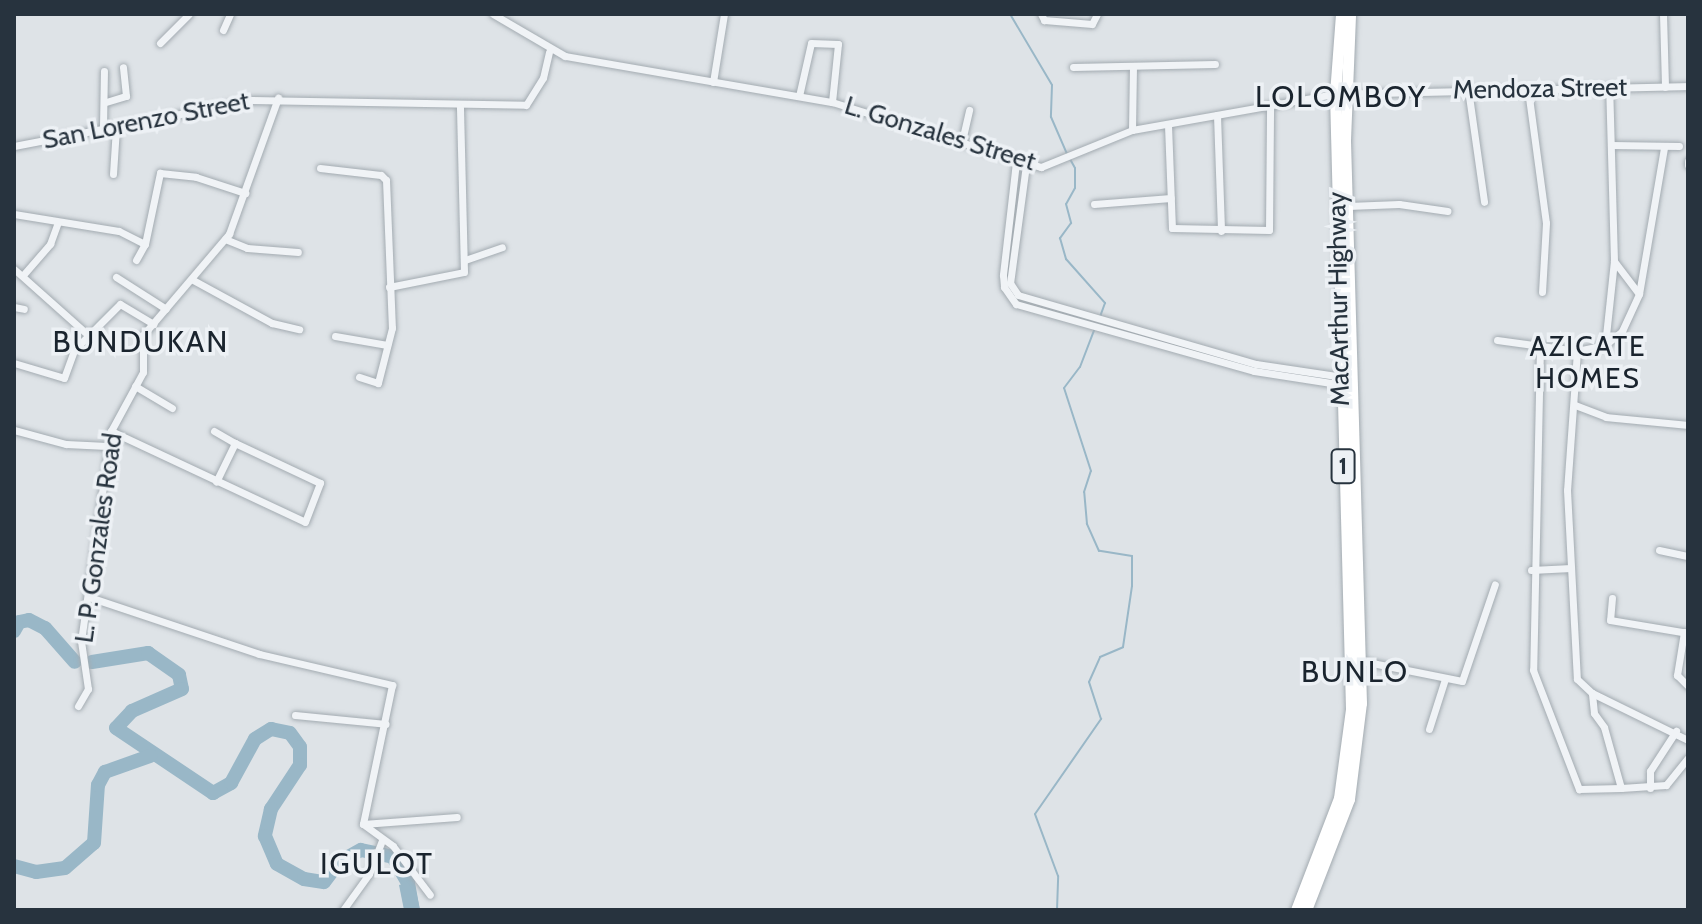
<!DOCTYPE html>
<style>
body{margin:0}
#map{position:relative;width:1702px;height:924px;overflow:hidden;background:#dee3e7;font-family:Cabin,sans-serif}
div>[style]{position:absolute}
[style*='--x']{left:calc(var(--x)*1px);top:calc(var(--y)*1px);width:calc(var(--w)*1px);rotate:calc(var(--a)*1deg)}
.water>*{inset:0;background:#99b7c7}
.stream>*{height:2px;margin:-1px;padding:0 1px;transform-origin:1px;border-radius:1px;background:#99b7c7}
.river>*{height:14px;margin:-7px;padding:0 7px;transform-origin:7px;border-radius:7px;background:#99b7c7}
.roads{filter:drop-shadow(0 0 2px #a3abb1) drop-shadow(0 0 2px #a3abb1)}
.minor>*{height:7px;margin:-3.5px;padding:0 3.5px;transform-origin:3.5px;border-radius:3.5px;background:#f0f3f6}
.highway>*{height:11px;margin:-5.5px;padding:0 5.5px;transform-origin:5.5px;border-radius:5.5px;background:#fff}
span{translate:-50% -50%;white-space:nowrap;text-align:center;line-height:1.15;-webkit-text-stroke:7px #edf1f5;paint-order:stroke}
.shield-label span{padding:2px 6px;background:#edf1f5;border:2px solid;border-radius:6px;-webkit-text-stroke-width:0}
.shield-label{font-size:24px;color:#27333e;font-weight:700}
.street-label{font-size:26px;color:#27333e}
.neighbourhood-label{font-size:28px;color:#1a242e;letter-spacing:2px}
.quarter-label{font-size:30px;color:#1a242e;letter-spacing:2px}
.frame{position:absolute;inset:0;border:16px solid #27333e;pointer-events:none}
</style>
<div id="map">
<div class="water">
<div style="clip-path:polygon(414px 881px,420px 910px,404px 910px,399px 885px)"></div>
</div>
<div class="stream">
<div style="--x:1010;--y:14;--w:82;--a:59.4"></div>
<div style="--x:1052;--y:85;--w:32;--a:92"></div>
<div style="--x:1051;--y:117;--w:40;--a:66.6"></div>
<div style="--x:1070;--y:159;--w:10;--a:61"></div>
<div style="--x:1075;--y:168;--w:20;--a:90"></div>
<div style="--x:1075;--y:188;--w:18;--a:119"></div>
<div style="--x:1066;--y:204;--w:20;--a:75"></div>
<div style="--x:1071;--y:223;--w:19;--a:126"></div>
<div style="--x:1060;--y:238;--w:22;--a:74"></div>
<div style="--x:1066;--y:259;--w:59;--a:48.4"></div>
<div style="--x:1105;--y:303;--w:15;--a:110"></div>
<div style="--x:1057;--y:910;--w:34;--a:-88"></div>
<div style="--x:1058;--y:876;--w:66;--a:-110.4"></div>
<div style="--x:1035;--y:814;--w:116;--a:-55.2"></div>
<div style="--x:1101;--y:719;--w:39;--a:-108"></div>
<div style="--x:1089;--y:682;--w:27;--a:-66"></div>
<div style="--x:1100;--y:657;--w:25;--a:-23"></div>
<div style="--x:1123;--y:647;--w:62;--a:-81.6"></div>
<div style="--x:1132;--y:586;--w:30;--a:-90"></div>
<div style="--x:1132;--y:556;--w:33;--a:-171"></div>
<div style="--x:1099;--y:551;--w:30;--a:-114"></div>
<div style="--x:1087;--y:524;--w:32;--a:-95"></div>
<div style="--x:1084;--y:492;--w:22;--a:-72"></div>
<div style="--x:1091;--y:471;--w:87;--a:-108"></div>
<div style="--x:1064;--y:388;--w:26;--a:-53"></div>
<div style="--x:1080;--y:367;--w:40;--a:-69"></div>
</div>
<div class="river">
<div style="--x:14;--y:631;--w:10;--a:-61"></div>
<div style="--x:19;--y:622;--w:10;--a:-11"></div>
<div style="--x:29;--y:620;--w:18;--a:27"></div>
<div style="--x:45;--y:628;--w:45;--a:48.6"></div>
<div style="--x:92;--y:662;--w:57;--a:-9.1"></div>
<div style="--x:148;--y:653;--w:38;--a:35"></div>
<div style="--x:179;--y:675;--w:14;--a:78"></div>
<div style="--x:182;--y:689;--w:55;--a:156.3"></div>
<div style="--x:132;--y:711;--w:23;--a:133"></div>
<div style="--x:116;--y:728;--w:117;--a:33.8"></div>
<div style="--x:213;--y:793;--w:21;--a:-29"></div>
<div style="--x:231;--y:783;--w:50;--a:-61.4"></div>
<div style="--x:255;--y:739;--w:19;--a:-32"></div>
<div style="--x:271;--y:729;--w:19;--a:12"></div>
<div style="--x:290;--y:733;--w:17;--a:54"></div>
<div style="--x:300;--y:747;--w:18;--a:90"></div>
<div style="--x:300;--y:765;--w:53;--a:123.4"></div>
<div style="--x:271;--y:809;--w:28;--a:103"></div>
<div style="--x:265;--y:836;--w:30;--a:67"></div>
<div style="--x:277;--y:864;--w:31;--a:29"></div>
<div style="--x:304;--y:879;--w:20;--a:9"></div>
<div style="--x:324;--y:882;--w:25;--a:-53"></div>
<div style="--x:339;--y:862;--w:25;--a:-29"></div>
<div style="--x:361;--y:850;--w:33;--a:12"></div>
<div style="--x:393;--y:857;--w:30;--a:60"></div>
<div style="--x:408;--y:883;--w:27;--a:80"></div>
<div style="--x:14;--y:866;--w:23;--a:15"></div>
<div style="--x:36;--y:872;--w:29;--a:-8"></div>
<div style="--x:65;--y:868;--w:38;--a:-41"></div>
<div style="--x:94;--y:843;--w:58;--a:-86.1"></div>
<div style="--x:98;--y:785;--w:15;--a:-62"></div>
<div style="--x:105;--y:772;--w:48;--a:-19.6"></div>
</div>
<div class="roads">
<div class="minor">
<div style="--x:493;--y:14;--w:83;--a:30.3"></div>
<div style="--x:565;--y:56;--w:271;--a:9.8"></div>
<div style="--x:832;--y:102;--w:219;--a:17.3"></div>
<div style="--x:1041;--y:167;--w:98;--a:-22.1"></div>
<div style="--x:1132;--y:130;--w:206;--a:-10.1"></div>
<div style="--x:1335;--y:94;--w:353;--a:-1.3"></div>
<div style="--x:1041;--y:14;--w:7;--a:63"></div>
<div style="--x:1044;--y:20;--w:48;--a:4.8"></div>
<div style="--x:1092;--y:24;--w:11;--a:-63"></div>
<div style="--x:1663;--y:14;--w:73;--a:88.4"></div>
<div style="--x:223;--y:30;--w:17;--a:-66"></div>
<div style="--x:160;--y:43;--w:41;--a:-45"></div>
<div style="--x:1073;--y:67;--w:142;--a:-1.2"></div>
<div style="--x:713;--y:82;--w:69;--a:-80.8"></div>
<div style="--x:1468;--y:89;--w:114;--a:81.9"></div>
<div style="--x:1528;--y:90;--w:134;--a:82.3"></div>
<div style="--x:1546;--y:223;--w:69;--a:93.3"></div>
<div style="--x:799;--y:96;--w:54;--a:-77.2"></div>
<div style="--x:811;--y:43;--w:27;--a:2"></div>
<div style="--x:838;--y:44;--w:58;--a:95.9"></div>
<div style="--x:106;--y:102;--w:21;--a:-17"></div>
<div style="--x:126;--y:96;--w:29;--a:-96"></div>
<div style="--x:1217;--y:115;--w:116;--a:88"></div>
<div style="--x:1168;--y:125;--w:103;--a:87.8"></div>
<div style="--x:1172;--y:228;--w:97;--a:1.2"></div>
<div style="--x:1269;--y:230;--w:125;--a:-89.5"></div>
<div style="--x:103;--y:127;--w:56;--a:-89"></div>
<div style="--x:1132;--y:130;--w:64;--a:-89.1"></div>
<div style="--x:962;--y:141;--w:32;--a:-77"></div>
<div style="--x:1611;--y:145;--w:68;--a:0.8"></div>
<div style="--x:14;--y:146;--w:242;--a:-10.9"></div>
<div style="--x:252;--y:100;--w:274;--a:1"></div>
<div style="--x:526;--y:105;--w:32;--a:-58"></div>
<div style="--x:543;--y:78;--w:27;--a:-77"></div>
<div style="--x:1688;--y:161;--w:4;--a:90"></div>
<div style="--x:1016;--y:162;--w:114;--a:96.6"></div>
<div style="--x:1003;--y:275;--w:12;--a:85"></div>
<div style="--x:1004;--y:287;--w:21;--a:55"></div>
<div style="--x:1016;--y:304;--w:247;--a:15.7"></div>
<div style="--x:1254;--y:371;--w:91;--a:8.8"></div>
<div style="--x:1026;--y:165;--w:119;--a:97.7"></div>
<div style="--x:1010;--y:283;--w:14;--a:56"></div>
<div style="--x:1018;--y:295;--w:248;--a:16.2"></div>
<div style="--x:1256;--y:364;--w:88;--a:8.5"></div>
<div style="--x:320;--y:168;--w:61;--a:6.5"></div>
<div style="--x:381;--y:175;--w:7;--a:45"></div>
<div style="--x:386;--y:180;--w:148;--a:87.7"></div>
<div style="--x:392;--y:328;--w:57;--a:104.3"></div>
<div style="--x:378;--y:383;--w:20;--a:-162"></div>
<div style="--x:113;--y:174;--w:47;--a:-86.3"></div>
<div style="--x:1094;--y:204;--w:77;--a:-4.5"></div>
<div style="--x:1348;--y:206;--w:51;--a:-2.2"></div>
<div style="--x:1399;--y:204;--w:49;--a:8.3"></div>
<div style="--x:14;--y:214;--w:106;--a:9.2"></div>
<div style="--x:119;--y:231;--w:29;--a:27"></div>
<div style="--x:145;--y:244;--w:73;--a:-78.1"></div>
<div style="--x:160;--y:173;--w:36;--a:6"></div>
<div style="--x:196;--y:177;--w:52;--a:18.1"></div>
<div style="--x:225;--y:239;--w:24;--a:22"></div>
<div style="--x:247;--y:248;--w:51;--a:4.5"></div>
<div style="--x:136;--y:260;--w:18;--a:-61"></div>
<div style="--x:465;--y:260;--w:39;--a:-19"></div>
<div style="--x:1614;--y:261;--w:41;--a:52.9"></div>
<div style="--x:14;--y:269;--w:99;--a:41.7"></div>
<div style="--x:24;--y:274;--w:40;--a:-49"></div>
<div style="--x:50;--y:244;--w:23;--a:-70"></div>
<div style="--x:116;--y:277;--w:59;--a:32.6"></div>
<div style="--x:193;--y:280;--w:90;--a:28.6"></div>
<div style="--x:272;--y:323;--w:28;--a:13"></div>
<div style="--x:389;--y:287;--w:76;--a:-11.3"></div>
<div style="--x:464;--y:272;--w:165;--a:-91.4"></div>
<div style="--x:14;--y:307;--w:10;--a:11"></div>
<div style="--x:335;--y:336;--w:53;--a:9.8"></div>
<div style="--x:1497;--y:340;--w:81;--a:7.8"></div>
<div style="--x:1577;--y:351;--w:29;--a:-12"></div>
<div style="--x:1605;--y:345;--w:22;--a:-39"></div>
<div style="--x:1622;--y:331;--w:41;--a:-65.3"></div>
<div style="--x:1639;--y:294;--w:149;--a:-80.3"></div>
<div style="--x:1605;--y:345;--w:84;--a:-83.9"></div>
<div style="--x:1614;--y:261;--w:174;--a:-91.6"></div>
<div style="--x:1540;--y:346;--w:324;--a:91.2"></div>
<div style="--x:1533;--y:670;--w:128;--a:68.9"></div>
<div style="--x:1579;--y:789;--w:42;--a:-1.4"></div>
<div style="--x:1621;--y:788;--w:63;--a:-105.6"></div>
<div style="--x:1604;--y:727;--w:17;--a:-126"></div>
<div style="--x:1594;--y:713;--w:20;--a:-96"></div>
<div style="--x:1577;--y:351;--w:139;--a:94.1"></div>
<div style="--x:1567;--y:490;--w:189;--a:87"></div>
<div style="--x:1577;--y:679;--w:21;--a:43"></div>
<div style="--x:1592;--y:693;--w:107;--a:26.1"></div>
<div style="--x:14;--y:363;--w:52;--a:16.7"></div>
<div style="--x:64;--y:378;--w:30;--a:-70"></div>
<div style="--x:74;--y:350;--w:65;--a:-45"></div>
<div style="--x:120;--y:304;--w:39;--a:31"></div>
<div style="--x:135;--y:386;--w:43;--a:30.7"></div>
<div style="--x:1575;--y:405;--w:33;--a:21"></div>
<div style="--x:1606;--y:417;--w:82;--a:5.6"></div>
<div style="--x:14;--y:430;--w:54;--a:15.1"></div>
<div style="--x:66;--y:444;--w:41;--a:2.8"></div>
<div style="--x:111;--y:431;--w:214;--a:25.1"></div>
<div style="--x:305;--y:522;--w:42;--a:-69"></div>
<div style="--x:320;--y:483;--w:94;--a:-154.8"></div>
<div style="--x:214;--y:431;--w:24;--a:30"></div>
<div style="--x:235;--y:443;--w:43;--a:116"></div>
<div style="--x:1659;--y:550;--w:30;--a:12"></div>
<div style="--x:1531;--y:570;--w:40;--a:-2.9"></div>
<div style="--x:89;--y:597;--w:179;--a:18.5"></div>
<div style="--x:259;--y:654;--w:137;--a:13.1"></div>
<div style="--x:392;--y:685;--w:142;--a:101.8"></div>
<div style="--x:1612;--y:598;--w:22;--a:95"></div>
<div style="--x:1610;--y:620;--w:79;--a:9.5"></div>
<div style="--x:1684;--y:632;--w:44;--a:99.2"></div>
<div style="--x:1677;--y:675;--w:16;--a:45"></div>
<div style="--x:1357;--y:660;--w:107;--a:11.3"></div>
<div style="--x:1462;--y:681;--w:102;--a:-71.2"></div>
<div style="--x:78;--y:706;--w:20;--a:-60"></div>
<div style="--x:88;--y:689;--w:49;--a:-98.3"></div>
<div style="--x:81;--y:641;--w:212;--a:-81.9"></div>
<div style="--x:111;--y:431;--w:67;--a:-61.5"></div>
<div style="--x:143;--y:372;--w:37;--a:-90"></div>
<div style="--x:143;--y:335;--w:133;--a:-49.6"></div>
<div style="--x:229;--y:234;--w:145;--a:-70.2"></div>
<div style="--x:295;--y:715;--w:91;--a:5.6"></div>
<div style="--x:1429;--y:729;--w:52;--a:-72.3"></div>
<div style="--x:1621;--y:788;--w:45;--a:-3.8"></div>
<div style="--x:1666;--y:785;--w:35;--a:-51"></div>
<div style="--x:1650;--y:788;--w:17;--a:-90"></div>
<div style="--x:1650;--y:771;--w:48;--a:-57"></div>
<div style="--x:363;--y:824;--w:37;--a:36"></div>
<div style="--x:393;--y:846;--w:61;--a:52.9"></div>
<div style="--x:363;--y:824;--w:94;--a:-4.3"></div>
<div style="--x:343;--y:910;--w:44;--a:-54.2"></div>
<div style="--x:369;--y:874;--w:36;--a:-69"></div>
</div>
<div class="highway">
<div style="--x:1296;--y:910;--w:120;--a:-69"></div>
<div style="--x:1339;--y:798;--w:90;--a:-82.3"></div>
<div style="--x:1351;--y:709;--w:615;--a:-91.49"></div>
<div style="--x:1335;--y:94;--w:80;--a:-85.7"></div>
<div style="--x:1306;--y:910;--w:119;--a:-68.8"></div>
<div style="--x:1349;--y:799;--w:97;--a:-82.9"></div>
<div style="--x:1361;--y:703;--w:563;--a:-91.63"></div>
<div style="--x:1345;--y:140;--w:126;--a:-87.7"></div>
</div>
</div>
<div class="shield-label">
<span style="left:1343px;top:466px">1</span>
</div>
<div class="street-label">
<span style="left:1540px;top:89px;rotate:-1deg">Mendoza Street</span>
<span style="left:146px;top:121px;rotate:-11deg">San Lorenzo Street</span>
<span style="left:940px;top:134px;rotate:17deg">L. Gonzales Street</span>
<span style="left:1339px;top:299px;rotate:-91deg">MacArthur Highway</span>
<span style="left:99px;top:538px;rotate:-82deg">L. P. Gonzales Road</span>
</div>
<div class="neighbourhood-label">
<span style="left:1588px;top:362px">AZICATE<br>HOMES</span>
</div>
<div class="quarter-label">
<span style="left:1341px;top:97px">LOLOMBOY</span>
<span style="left:141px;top:342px">BUNDUKAN</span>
<span style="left:1355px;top:672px">BUNLO</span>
<span style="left:377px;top:864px">IGULOT</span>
</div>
<div class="frame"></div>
</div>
